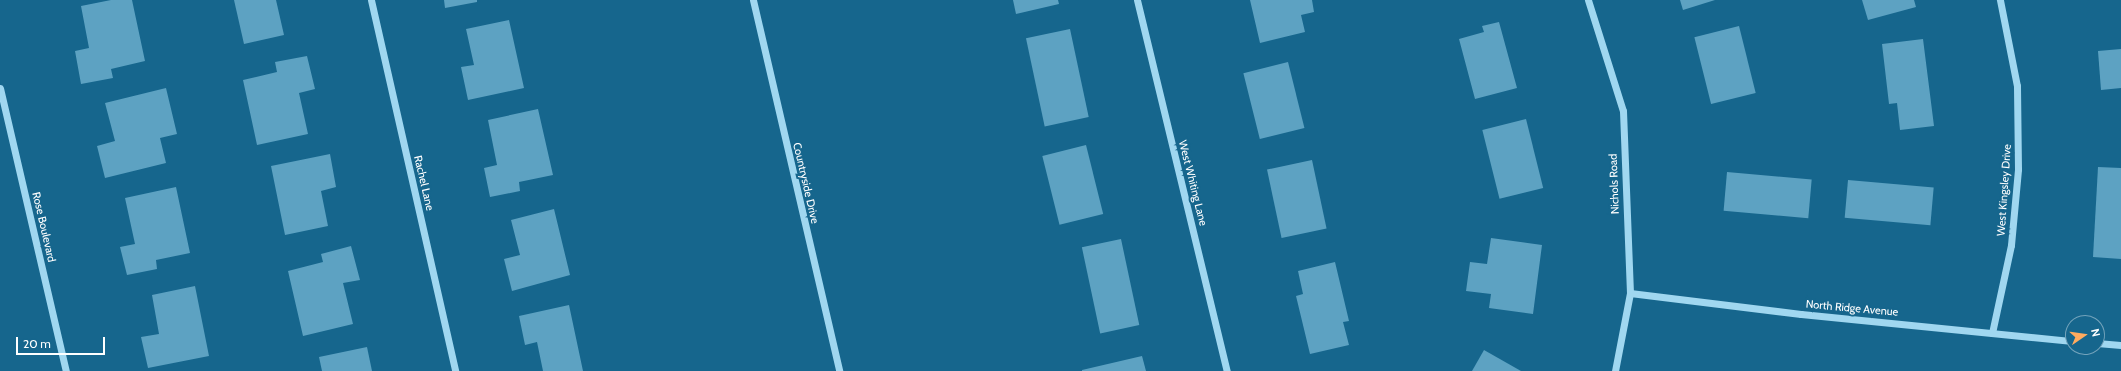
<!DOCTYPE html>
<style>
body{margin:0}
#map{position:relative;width:2121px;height:371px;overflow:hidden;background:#16668d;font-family:Cabin,sans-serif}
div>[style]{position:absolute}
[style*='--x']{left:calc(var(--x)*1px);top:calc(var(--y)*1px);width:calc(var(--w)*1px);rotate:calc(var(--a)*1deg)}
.building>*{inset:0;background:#5da2c2;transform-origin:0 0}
.minor>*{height:7px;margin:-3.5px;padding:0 3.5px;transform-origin:3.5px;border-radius:3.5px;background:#a0d7f0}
span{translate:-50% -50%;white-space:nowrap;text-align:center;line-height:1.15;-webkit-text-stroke:4px #16668d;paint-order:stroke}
.street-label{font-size:11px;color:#fff}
.north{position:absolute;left:2065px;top:315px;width:40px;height:40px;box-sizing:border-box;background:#16668d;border:1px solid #73a3bb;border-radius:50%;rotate:77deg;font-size:11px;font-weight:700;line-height:16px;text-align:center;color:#fff}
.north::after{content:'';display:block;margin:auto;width:14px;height:18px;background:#ffab5f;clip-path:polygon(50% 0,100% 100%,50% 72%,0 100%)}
.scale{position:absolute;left:16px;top:337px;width:89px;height:18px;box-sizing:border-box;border:2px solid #fff;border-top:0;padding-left:5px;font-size:12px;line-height:14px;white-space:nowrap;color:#fff;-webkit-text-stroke:3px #16668d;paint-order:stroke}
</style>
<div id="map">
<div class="building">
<div style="clip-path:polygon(111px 0,132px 0,145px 61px,111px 69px,113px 78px,81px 84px,75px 51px,89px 48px,81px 6px)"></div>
<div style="clip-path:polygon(234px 0,276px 0,284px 35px,244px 44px)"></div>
<div style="clip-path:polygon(444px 0,477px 0,477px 2px,445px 8px)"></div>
<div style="clip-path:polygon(1013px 0,1058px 0,1059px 4px,1016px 14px)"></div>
<div style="clip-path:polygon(1250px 0,1312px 0,1314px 12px,1301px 15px,1305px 32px,1260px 43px)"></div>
<div style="clip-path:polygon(1680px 0,1715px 0,1683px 10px)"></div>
<div style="clip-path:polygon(1862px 0,1914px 0,1916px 7px,1868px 20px)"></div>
<div style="clip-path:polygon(509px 20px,524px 88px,468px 100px,461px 67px,474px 65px,466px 29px)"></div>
<div style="clip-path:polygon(1499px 22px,1517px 88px,1475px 99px,1459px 39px,1484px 32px,1482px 26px)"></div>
<div style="left:1739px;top:26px;width:69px;height:46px;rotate:76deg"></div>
<div style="left:1070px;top:29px;width:90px;height:45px;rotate:78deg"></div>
<div style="clip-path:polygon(1923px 39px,1934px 126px,1900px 130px,1897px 103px,1889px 104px,1882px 44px)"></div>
<div style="clip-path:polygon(2121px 49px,2121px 88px,2101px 90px,2098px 51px)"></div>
<div style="clip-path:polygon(307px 56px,315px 89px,299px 93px,308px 134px,257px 145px,243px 80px,277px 72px,275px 62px)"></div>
<div style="left:1288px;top:62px;width:68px;height:46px;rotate:76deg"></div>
<div style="clip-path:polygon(166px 88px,177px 134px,160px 138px,166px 163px,105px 178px,97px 146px,115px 141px,105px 103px)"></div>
<div style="clip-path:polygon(538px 109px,553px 175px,519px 182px,520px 191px,490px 197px,484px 168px,497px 165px,488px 120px)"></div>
<div style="left:1526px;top:119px;width:71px;height:45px;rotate:76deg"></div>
<div style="left:1086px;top:145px;width:71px;height:45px;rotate:76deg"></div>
<div style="clip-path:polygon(330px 154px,336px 187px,321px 191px,328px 226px,285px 235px,271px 166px)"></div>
<div style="left:1312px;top:160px;width:70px;height:46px;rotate:78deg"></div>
<div style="clip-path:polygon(2098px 167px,2121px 168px,2121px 259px,2093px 257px)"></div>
<div style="left:1727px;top:172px;width:85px;height:39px;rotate:5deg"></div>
<div style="left:1848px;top:180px;width:86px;height:38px;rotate:5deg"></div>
<div style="clip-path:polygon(176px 187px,190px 253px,156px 260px,157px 269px,127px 275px,120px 247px,135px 244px,125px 198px)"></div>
<div style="clip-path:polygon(554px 209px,570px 275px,512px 291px,504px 259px,520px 255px,511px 220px)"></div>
<div style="clip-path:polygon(1491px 238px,1542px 245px,1533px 314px,1489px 308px,1491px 294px,1466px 291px,1470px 262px,1487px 264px)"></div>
<div style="left:1121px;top:239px;width:88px;height:40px;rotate:78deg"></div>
<div style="clip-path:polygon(351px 246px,360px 280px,343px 283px,353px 324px,303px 336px,288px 271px,323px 262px,321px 254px)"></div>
<div style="clip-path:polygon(1335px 262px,1349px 321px,1343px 322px,1349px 345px,1310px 354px,1296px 296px,1303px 294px,1298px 271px)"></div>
<div style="clip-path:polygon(195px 286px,209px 356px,148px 368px,141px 337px,159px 334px,152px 295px)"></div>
<div style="clip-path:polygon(569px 305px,583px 371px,543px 371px,537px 342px,525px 345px,519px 316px)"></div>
<div style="clip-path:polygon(367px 347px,372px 371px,322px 371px,319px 357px)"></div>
<div style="clip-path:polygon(1484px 350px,1521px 371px,1472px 371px)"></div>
<div style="clip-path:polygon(1142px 356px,1146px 371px,1082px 371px,1082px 370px)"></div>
</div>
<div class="minor">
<div style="--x:371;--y:0;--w:380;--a:77.2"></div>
<div style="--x:753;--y:0;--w:381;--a:76.9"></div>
<div style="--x:1137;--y:0;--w:382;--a:76.4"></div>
<div style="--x:1588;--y:0;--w:116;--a:72.5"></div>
<div style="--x:1623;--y:111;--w:182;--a:87.8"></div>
<div style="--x:1630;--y:293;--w:79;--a:100.9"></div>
<div style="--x:0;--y:88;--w:291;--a:76.9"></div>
<div style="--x:1630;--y:293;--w:172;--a:7"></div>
<div style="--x:1801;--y:314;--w:273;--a:5.7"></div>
<div style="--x:1992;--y:333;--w:90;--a:-77.8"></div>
<div style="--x:2011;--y:245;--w:76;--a:-84.7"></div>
<div style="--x:2018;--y:169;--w:83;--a:-90.7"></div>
<div style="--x:2017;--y:86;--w:88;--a:-101.2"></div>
<div style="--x:2097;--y:343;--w:24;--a:5"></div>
</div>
<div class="street-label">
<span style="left:424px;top:183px;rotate:77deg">Rachel Lane</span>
<span style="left:806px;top:183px;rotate:77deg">Countryside Drive</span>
<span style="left:1193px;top:183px;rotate:76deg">West Whiting Lane</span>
<span style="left:1614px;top:184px;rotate:-92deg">Nichols Road</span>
<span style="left:2004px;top:190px;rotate:-86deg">West Kingsley Drive</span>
<span style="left:44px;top:227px;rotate:77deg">Rose Boulevard</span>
<span style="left:1852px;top:308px;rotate:5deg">North Ridge Avenue</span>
</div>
<div class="north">N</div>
<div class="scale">20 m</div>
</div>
